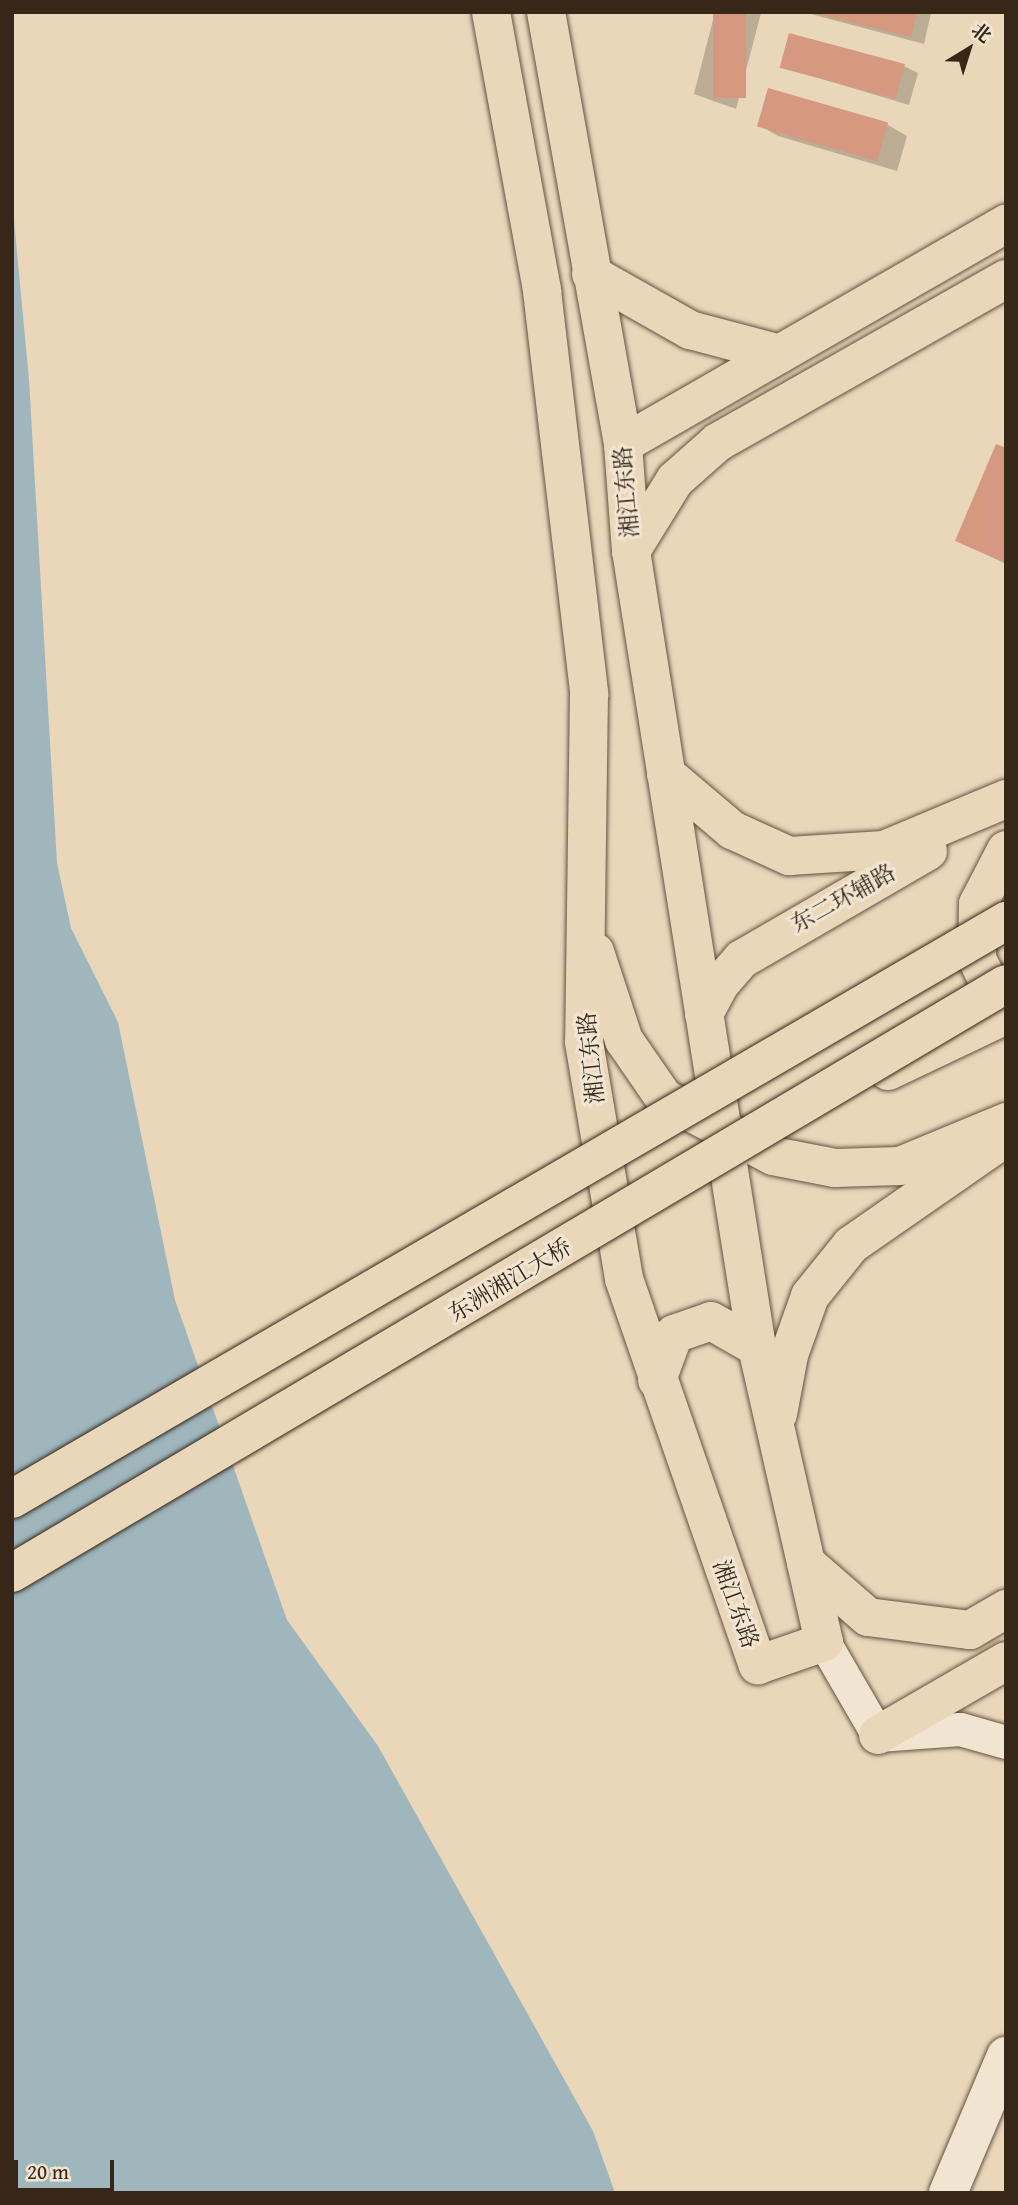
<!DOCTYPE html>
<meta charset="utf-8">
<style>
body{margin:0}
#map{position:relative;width:1018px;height:2205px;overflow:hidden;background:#ead7ba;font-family:"Gentium Book Plus","Noto Serif SC",serif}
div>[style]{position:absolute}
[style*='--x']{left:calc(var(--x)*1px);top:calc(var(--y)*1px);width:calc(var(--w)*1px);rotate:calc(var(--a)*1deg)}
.water>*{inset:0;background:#9eb6bc}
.shadow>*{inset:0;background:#0003}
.building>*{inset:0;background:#d49980;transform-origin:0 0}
.roads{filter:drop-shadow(0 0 2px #635340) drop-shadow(0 0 2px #635340)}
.minor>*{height:33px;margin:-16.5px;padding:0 16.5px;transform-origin:16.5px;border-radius:16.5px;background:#f1e5d2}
.tertiary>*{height:38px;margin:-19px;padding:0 19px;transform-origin:19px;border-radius:19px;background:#f1e5d2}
.primary>*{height:38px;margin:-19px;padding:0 19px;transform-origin:19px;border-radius:19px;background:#ead7ba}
.trunk>*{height:38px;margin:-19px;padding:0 19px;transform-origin:19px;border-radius:19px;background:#ead7ba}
.bridges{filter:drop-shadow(0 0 2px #362718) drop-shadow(0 0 2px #362718)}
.trunk-bridge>*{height:38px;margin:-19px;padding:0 19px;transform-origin:19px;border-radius:19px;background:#ead7ba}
span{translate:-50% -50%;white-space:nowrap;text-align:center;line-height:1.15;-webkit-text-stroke:6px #f1e5d2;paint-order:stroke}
.street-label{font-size:23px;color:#362718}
.frame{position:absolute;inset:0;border:14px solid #362718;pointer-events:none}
.north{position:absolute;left:934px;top:14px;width:70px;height:70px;-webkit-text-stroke:5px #f1e5d2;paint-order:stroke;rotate:38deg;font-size:19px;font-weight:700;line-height:28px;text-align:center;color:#362718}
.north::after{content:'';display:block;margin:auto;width:24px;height:32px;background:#362718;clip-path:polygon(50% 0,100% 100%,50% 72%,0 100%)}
.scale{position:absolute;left:14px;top:2160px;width:100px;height:32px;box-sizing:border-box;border:4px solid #362718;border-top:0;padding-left:9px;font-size:21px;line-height:24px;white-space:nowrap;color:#362718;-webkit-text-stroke:5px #f1e5d2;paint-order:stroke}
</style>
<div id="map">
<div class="water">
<div style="clip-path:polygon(12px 199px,29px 380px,57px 863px,71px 928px,118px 1022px,175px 1300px,287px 1620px,378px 1746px,593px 2131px,615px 2193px,12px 2193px)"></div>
</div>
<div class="shadow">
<div style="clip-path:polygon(715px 12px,761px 13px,736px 109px,694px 94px)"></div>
<div style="clip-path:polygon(803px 12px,930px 12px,931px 13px,924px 44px)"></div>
<div style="clip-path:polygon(904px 66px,918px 73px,909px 105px,782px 67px)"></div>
<div style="clip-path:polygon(769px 90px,888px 125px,907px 136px,897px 171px,778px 136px,759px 125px)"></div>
<div style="clip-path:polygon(1006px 450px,1006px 564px,957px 541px)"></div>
</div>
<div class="building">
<div style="left:713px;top:12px;width:33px;height:86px"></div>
<div style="clip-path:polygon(810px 12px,917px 12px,911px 37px)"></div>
<div style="left:789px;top:33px;width:120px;height:36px;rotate:15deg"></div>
<div style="left:768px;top:88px;width:125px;height:40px;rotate:16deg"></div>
<div style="clip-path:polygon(996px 444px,1006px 448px,1006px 563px,955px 541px)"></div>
</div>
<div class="roads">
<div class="minor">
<div style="--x:824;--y:1642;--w:108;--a:59.9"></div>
<div style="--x:878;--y:1735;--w:82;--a:-4.2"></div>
<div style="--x:960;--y:1729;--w:48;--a:15.8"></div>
</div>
<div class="tertiary">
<div style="--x:948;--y:2193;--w:149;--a:-67.1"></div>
</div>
<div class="primary">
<div style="--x:491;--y:12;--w:284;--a:79.6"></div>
<div style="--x:542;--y:291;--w:406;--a:83.3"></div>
<div style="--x:589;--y:694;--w:348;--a:90.8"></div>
<div style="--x:584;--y:1042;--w:240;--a:80.4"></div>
<div style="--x:624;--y:1279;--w:409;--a:70.9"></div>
<div style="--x:758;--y:1665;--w:70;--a:-19.2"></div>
<div style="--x:824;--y:1642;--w:303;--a:-102.8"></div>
<div style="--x:757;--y:1347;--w:806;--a:-98.99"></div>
<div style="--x:631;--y:551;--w:107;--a:-94.3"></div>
<div style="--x:623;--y:444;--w:439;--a:-100.1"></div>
<div style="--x:591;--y:274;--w:114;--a:29.5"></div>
<div style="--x:690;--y:330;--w:93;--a:14.9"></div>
<div style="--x:666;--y:774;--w:87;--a:40.3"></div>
<div style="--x:732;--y:830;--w:63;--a:24.5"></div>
<div style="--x:789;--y:856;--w:95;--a:-3.6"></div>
<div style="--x:884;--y:850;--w:132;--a:-22.7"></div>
<div style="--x:1006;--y:850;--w:61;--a:117.4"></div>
<div style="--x:978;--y:904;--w:55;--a:91"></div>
<div style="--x:977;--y:959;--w:49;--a:63.4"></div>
<div style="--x:999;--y:1003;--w:7;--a:16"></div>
<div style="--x:595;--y:952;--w:93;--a:71.8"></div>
<div style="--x:624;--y:1040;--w:70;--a:55.4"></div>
<div style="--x:664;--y:1098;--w:123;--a:28"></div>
<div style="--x:773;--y:1156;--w:63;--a:11"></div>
<div style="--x:835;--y:1168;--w:65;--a:-1.8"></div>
<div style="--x:900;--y:1166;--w:115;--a:-22.5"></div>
<div style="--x:704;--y:1014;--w:34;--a:-62"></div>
<div style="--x:720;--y:984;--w:33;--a:-49"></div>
<div style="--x:742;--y:959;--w:215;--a:-30.1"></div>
<div style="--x:657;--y:1380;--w:49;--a:-69.7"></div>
<div style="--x:674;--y:1334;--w:39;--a:-19"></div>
<div style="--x:711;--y:1321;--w:53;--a:29.5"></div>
<div style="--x:778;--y:1414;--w:60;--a:-79.4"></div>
<div style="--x:789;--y:1355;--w:63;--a:-70.4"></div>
<div style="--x:810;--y:1296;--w:65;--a:-51.2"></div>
<div style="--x:851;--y:1245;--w:179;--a:-34.8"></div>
</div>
<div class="trunk">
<div style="--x:623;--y:444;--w:442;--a:-29.9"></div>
<div style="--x:631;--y:551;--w:84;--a:-58.2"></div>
<div style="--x:675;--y:480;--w:57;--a:-41.5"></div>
<div style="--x:718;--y:442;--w:331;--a:-29.5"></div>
<div style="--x:888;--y:1071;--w:131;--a:-25.4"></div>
<div style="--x:806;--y:1563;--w:82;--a:41.1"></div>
<div style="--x:868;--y:1617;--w:103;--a:7.3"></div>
<div style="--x:970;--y:1630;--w:42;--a:-30.3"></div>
<div style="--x:878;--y:1735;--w:148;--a:-30"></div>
</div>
</div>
<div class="bridges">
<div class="trunk-bridge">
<div style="--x:12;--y:1499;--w:1150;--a:-30.18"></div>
<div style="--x:12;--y:1573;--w:1155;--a:-30.65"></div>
</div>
</div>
<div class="street-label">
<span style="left:626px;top:492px;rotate:-95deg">湘江东路</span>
<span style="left:843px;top:898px;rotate:-29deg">东二环辅路</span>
<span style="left:591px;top:1058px;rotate:-96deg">湘江东路</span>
<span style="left:510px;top:1280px;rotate:-31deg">东洲湘江大桥</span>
<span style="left:736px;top:1604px;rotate:70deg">湘江东路</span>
</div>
<div class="frame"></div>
<div class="north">北</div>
<div class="scale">20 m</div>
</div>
